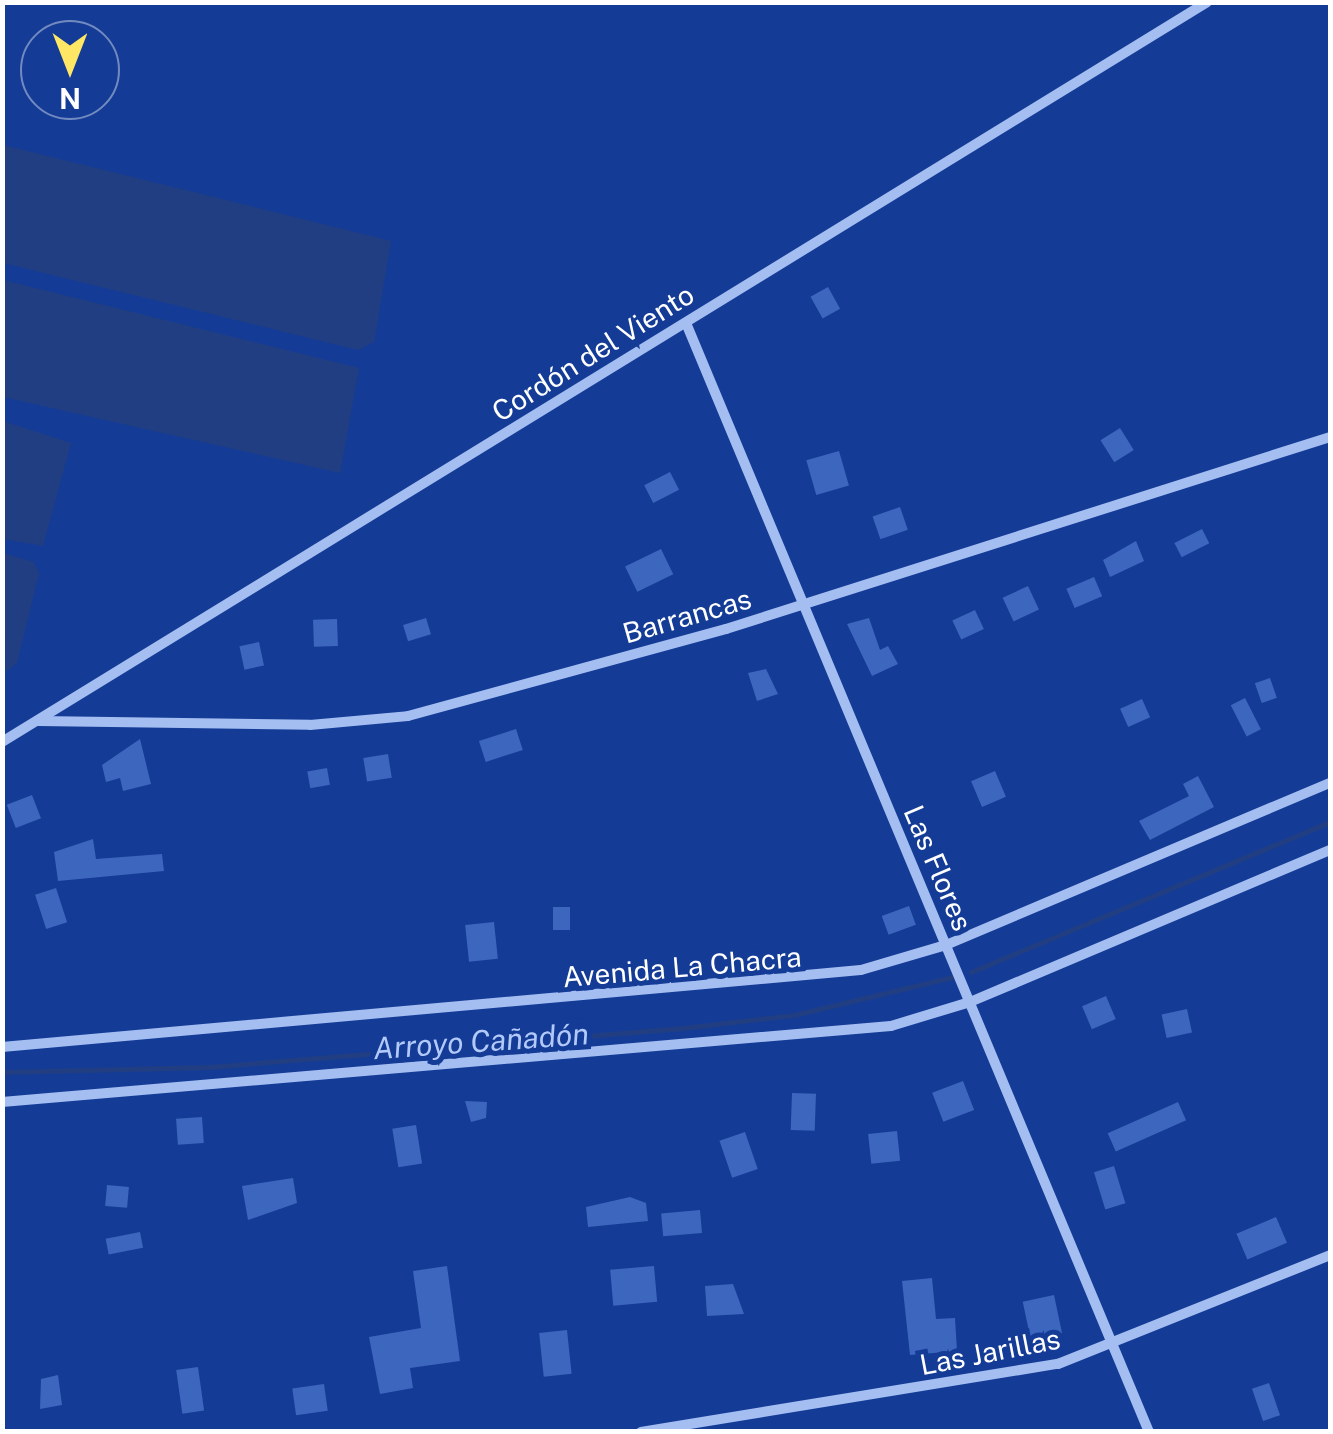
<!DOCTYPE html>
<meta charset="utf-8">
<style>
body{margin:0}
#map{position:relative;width:1333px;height:1434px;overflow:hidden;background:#143c96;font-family:"Public Sans",sans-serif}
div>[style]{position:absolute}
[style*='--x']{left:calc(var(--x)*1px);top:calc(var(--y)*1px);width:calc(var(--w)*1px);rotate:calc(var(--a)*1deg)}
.water>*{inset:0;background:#213e82}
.stream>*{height:5px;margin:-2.5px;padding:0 2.5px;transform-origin:2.5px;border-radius:2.5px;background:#213e82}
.building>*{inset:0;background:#3d66be;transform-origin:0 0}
.street>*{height:10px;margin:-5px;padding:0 5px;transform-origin:5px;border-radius:5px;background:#a5bef2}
span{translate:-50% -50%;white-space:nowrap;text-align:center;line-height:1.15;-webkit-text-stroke:10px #143c96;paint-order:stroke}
.street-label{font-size:28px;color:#fff}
.water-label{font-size:30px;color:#b2c9f9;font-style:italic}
.frame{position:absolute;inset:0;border:5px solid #fff;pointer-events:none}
.north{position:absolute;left:20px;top:20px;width:100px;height:100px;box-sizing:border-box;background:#143c96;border:2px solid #728ac0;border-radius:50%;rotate:180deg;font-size:28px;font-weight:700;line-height:40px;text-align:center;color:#fff}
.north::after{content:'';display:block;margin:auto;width:35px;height:45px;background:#ffe766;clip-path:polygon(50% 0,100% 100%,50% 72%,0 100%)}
</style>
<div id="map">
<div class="water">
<div style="clip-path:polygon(3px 145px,391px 241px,374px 342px,358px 350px,3px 263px)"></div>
<div style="clip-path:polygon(3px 280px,359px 368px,340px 473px,3px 397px)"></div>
<div style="clip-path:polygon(3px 421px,71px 443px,43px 546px,3px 539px)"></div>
<div style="clip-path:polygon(3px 553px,34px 562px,39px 573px,17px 663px,6px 672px)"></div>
</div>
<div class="stream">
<div style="--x:971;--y:972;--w:389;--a:-22.7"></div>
<div style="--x:2;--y:1072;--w:207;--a:-1.4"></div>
<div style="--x:209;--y:1067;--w:476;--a:-4.7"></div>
<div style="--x:683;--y:1028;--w:112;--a:-6.7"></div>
<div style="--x:794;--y:1015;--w:167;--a:-13.5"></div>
</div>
<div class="building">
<div style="left:828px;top:287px;width:25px;height:20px;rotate:61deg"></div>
<div style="left:1120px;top:428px;width:26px;height:23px;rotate:58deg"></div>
<div style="left:839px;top:451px;width:36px;height:34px;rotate:74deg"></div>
<div style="left:670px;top:472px;width:20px;height:29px;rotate:63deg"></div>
<div style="left:900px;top:507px;width:24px;height:29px;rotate:71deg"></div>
<div style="left:1202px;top:529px;width:16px;height:31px;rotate:63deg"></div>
<div style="clip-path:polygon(1136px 541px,1144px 561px,1110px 577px,1103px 560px)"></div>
<div style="left:661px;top:549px;width:28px;height:40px;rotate:64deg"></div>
<div style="left:1094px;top:577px;width:21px;height:30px;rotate:67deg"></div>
<div style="left:1028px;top:586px;width:26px;height:28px;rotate:65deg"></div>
<div style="left:975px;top:610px;width:21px;height:25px;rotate:65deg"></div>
<div style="left:426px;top:618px;width:17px;height:24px;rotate:73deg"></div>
<div style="clip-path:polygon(869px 618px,880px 650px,888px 646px,898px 664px,872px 676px,847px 624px)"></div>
<div style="left:337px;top:619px;width:27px;height:24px;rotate:88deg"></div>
<div style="left:259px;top:642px;width:24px;height:20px;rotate:78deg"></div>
<div style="clip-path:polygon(766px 669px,778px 694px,757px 701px,748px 673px)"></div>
<div style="left:1270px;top:678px;width:21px;height:16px;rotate:71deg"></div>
<div style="left:1245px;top:698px;width:35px;height:16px;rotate:63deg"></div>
<div style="left:1142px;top:699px;width:20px;height:24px;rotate:66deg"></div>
<div style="left:516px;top:729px;width:22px;height:39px;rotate:72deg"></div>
<div style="clip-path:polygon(140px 739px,151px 784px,123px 791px,120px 778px,106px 782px,102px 765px)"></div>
<div style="left:388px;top:754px;width:24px;height:25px;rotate:81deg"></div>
<div style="left:327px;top:768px;width:17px;height:20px;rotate:80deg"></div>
<div style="left:995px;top:771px;width:28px;height:26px;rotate:67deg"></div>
<div style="clip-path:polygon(1198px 776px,1214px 807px,1150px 840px,1139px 821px,1189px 796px,1183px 784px)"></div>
<div style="left:32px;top:795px;width:25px;height:27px;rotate:69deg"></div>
<div style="clip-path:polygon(93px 839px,96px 859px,162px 854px,164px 871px,58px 881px,54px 852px)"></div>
<div style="left:56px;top:888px;width:36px;height:22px;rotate:72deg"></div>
<div style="left:909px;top:906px;width:20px;height:29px;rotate:70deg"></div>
<div style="left:553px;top:907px;width:17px;height:23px"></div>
<div style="left:494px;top:922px;width:37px;height:29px;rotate:84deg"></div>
<div style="left:1106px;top:996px;width:25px;height:26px;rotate:67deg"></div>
<div style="left:1187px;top:1009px;width:24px;height:26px;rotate:78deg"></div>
<div style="left:963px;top:1081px;width:31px;height:33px;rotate:69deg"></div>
<div style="left:792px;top:1093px;width:24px;height:37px;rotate:2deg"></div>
<div style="clip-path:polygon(465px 1101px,487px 1102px,486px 1118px,471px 1122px)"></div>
<div style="left:1178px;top:1102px;width:20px;height:77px;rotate:66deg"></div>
<div style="left:202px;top:1117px;width:26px;height:26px;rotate:86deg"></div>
<div style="left:416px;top:1125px;width:39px;height:24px;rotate:81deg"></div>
<div style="left:897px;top:1131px;width:30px;height:29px;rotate:84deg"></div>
<div style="left:745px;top:1132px;width:39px;height:27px;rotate:71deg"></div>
<div style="left:1114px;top:1166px;width:39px;height:21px;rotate:73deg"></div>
<div style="clip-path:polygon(293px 1178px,297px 1203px,248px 1220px,242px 1186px)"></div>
<div style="left:107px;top:1185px;width:22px;height:21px;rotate:5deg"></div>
<div style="clip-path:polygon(630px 1197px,646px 1203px,648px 1221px,588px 1227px,586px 1207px)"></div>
<div style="left:700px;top:1210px;width:23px;height:39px;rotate:85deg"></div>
<div style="left:1276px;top:1217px;width:28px;height:43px;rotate:67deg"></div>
<div style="left:140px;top:1232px;width:16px;height:35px;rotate:79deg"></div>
<div style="clip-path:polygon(447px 1266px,460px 1361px,410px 1368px,413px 1388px,380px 1394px,369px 1337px,421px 1328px,413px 1271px)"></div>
<div style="left:654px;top:1266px;width:36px;height:44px;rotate:85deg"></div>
<div style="clip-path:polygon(932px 1278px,936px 1319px,955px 1318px,957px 1351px,910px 1355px,902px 1281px)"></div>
<div style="clip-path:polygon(733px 1284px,744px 1314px,707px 1316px,705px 1286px)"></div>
<div style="left:1054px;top:1295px;width:39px;height:32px;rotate:78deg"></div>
<div style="left:567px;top:1330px;width:44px;height:28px;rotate:84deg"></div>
<div style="left:198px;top:1367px;width:44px;height:22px;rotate:82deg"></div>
<div style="clip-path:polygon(58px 1375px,62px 1405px,40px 1409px,41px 1379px)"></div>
<div style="left:1269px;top:1383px;width:34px;height:18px;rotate:71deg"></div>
<div style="left:324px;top:1384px;width:27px;height:32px;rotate:82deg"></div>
</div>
<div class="street">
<div style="--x:686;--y:323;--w:1202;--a:67.34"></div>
<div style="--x:38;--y:721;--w:272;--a:0.8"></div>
<div style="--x:310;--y:725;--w:98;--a:-5.2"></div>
<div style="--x:408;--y:716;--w:330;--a:-15.3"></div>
<div style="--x:726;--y:629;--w:634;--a:-17.63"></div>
<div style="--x:2;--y:742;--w:1414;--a:-31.55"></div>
<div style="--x:2;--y:1047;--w:862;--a:-5.12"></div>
<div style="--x:861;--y:970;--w:89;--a:-16.4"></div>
<div style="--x:946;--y:945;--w:417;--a:-22.9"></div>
<div style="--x:2;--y:1102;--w:892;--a:-4.89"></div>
<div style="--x:891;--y:1026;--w:83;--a:-16.9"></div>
<div style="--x:970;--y:1002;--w:391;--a:-22.9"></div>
<div style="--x:641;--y:1432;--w:423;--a:-9.3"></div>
<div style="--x:1058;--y:1364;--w:293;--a:-21.8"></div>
</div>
<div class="street-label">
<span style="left:593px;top:353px;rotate:-32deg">Cordón del Viento</span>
<span style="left:687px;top:616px;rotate:-16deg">Barrancas</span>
<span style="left:938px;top:868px;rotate:67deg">Las Flores</span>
<span style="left:682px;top:967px;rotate:-5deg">Avenida La Chacra</span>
<span style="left:990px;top:1352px;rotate:-11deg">Las Jarillas</span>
</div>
<div class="water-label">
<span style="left:481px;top:1041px;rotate:-4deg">Arroyo Cañadón</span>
</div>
<div class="frame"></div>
<div class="north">N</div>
</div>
